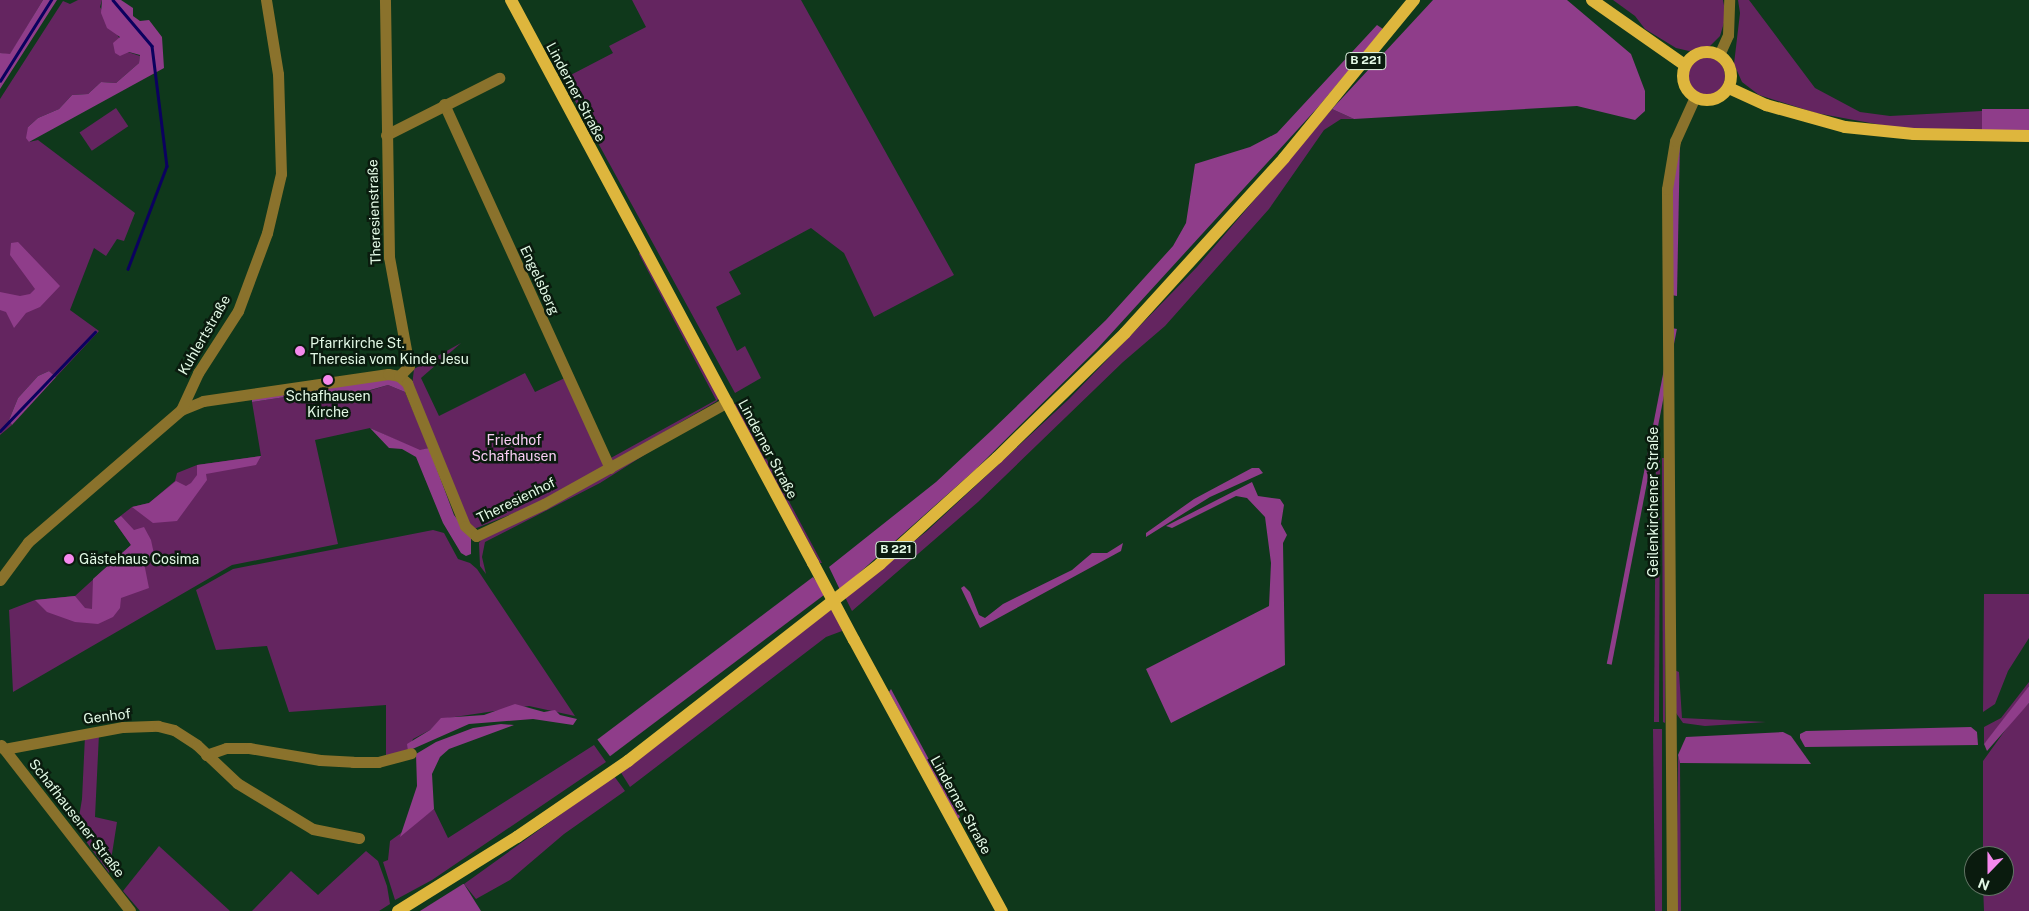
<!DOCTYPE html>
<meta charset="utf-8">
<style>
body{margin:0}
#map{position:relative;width:2029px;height:911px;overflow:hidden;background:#0f381b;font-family:"Public Sans",sans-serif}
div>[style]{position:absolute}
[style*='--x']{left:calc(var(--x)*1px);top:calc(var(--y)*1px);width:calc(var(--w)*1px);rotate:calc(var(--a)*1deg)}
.green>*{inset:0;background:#642560;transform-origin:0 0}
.round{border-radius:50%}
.forest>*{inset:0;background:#8f3d8a;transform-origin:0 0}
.stream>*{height:2.5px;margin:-1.25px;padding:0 1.25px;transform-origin:1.25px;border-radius:1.25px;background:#0b015f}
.minor>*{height:11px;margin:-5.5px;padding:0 5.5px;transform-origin:5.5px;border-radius:5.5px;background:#8a722c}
.major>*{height:12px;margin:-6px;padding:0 6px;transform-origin:6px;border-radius:6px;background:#deb63d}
.major>.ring{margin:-6px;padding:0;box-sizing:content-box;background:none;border:12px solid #deb63d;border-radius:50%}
.major-bridge>*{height:12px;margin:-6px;padding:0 6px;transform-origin:6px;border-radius:6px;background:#deb63d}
.dots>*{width:14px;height:14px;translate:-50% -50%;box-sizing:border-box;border:2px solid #0a1b0e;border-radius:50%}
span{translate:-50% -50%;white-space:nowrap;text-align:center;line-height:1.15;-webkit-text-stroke:5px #0a1b0e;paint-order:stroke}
.shield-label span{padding:1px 4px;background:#0a1b0e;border:1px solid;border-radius:4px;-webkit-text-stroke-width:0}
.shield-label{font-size:12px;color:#e3f9e6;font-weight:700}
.street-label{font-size:14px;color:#e3f9e6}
.poi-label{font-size:14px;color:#e3f9e6}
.left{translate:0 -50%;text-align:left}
.park-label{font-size:14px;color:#f9cdf4}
.north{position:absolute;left:1964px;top:846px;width:50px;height:50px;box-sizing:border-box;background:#0a1b0e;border:1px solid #617464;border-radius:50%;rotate:202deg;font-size:14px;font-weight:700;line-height:20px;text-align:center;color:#e3f9e6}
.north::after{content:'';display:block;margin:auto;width:18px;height:22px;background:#f689ee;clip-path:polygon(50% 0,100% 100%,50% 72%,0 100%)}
</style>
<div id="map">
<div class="green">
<div style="clip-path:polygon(0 0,43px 0,10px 55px,0 53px)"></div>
<div style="clip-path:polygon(78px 0,102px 0,100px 7px,128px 52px,140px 56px,139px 63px,116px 83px,101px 82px,88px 94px,72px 95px,59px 109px,38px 118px,28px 127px,29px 142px,38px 140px,135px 213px,124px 241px,117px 239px,106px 256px,94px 248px,70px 310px,99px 331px,56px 377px,49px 371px,38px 376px,18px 398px,9px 420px,12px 425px,0 435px,0 99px,63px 1px,70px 4px)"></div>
<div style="clip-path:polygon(632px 0,801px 0,954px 275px,874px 317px,844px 253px,811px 228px,729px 272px,741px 294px,716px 307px,737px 351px,745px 346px,761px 378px,735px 393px,563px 79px,613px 53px,609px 46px,646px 27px)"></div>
<div style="clip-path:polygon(1613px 0,1723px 0,1726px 16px,1720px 36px,1710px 46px,1689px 51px,1676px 48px,1645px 29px,1635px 16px)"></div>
<div style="clip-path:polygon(1738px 0,1749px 0,1815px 88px,1860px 112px,1890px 116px,1982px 111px,1982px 133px,1903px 129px,1816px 113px,1759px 95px,1742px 82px,1734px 64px,1740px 13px)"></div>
<div class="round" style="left:1687px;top:57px;width:38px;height:38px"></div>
<div style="left:116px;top:108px;width:22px;height:44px;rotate:56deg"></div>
<div style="clip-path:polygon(1332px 109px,1354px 119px,1341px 119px,1324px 130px,1269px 209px,1165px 326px,1123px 362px,978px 502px,852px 611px,845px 597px,927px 531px,1069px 399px,1197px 267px)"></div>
<div style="clip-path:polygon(641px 250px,720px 395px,717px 401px,613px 462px,609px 459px,716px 400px,639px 254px)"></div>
<div style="clip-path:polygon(461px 343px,421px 378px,439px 416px,525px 373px,535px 392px,567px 377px,607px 467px,527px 508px,474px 529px,467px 522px,412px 386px,414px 369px)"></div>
<div style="clip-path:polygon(388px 385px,405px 392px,429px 448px,420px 451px,370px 428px,315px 440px,338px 544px,232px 565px,13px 692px,9px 610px,35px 600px,75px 596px,131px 545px,114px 521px,132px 507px,149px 503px,175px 481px,177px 473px,197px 465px,261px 456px,252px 402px,285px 397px,346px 398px)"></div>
<div style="clip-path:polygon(735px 403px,761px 449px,822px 563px,820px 563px,734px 406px)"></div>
<div style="clip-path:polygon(660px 445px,600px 483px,485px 542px,482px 557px,486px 574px,480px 566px,479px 543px,482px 539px)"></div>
<div style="clip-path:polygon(1656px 457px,1660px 458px,1659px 722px,1654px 722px)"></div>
<div style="clip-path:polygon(1662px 458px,1665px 458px,1665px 723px,1663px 722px)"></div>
<div style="clip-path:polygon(433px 530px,444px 533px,458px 559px,470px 563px,477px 569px,575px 716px,529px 706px,441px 719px,430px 730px,413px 739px,408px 751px,386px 757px,386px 705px,289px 712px,267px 646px,216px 650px,196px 590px,233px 569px)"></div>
<div style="clip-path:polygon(1984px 594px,2029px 594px,2029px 638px,2008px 671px,1995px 704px,1983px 712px)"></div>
<div style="clip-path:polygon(834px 607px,842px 631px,826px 637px,630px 787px,620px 771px)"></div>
<div style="clip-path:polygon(1674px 670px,1679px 672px,1682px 718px,1766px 722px,1705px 726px,1683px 723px,1676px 713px)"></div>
<div style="clip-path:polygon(2029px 682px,2029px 686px,2001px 726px,1984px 744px,1984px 727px,2001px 718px)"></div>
<div style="clip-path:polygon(2029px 703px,2029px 911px,1984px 911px,1983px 886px,2004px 886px,2004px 856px,1983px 856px,1983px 761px,2014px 718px)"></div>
<div style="clip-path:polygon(1653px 729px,1662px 729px,1662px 911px,1655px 911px)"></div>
<div style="clip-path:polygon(99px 734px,95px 817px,117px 822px,109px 873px,77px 829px,82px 799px,85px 736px)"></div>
<div style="clip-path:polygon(594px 745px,606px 762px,432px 880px,395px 900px,383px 862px,388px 860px,390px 841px,434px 809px,448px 838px)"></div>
<div style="clip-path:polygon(1678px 755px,1680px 763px,1681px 911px,1676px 911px)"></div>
<div style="clip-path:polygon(614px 776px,625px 791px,564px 834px,510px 880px,476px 899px,464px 884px)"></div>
<div style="clip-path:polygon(159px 846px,230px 911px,140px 911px,123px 891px)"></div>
<div style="clip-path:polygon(366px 851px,378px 861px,387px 886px,390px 904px,379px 911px,252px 911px,291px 871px,318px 895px)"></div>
</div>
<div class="forest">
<div style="clip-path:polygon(43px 0,57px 0,0 89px,0 53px,10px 54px)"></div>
<div style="clip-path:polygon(102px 0,121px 0,133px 8px,133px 16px,140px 21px,149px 20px,162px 37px,164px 68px,29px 142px,26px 138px,28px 127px,38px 118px,59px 109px,72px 95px,88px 94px,101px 82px,116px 83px,139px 63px,140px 55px,129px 52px,120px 56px,115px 53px,113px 43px,120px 37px,107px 28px,101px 13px)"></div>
<div style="clip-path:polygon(1433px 0,1567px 0,1631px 54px,1645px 91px,1645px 111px,1635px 120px,1577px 106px,1354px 119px,1332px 109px)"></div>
<div style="clip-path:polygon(1377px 25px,1383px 29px,1319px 106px,1097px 349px,976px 469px,840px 590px,829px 567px,936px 482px,992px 430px,1106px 320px,1173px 246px,1186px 223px,1195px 164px,1250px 147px,1277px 133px)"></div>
<div style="left:2029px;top:109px;width:23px;height:47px;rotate:90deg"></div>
<div style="clip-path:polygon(1680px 138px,1677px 296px,1671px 295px,1670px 185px)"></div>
<div style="clip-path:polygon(18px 242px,60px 286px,40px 307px,26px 313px,14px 328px,6px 312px,0 310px,0 292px,20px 296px,30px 294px,35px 289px,10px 255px,11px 243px)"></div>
<div style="left:1672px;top:328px;width:5px;height:342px;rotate:11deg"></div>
<div style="clip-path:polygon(49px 371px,56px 377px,12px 425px,9px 420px,18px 398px,38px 376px)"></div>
<div style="clip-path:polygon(389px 377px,405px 385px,405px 392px,388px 385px,335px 400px,285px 397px,252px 402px,252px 396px)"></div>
<div style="clip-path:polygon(370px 428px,420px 450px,429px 448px,454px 515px,471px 537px,471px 554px,466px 556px,461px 553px,443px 523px,416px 457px,402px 449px,389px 448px)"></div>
<div style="clip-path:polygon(261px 456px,256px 465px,206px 474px,207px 480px,177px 521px,153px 523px,132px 507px,149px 503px,176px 481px,186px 486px,191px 483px,197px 475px,197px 465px)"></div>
<div style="clip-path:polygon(1252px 468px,1259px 468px,1263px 473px,1210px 497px,1146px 537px,1146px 533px,1194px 499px)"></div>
<div style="clip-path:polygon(1252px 482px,1258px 496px,1280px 499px,1284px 505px,1281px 524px,1287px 535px,1283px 543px,1285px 665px,1171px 723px,1146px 669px,1269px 606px,1271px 563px,1265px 517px,1247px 498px,1236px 496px,1172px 528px,1166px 526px)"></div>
<div style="clip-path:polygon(121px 516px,134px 530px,144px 527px,151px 540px,154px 554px,144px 563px,149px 588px,121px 598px,120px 608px,113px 617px,98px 624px,75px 622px,47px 612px,35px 600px,75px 596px,85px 608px,92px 609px,93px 579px,131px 545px,114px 521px)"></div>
<div style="clip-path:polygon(1123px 543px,1121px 551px,980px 628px,961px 588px,964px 586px,970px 592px,979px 615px,985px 618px,1003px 604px,1072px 570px,1092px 553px,1107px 553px)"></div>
<div style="left:813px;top:577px;width:21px;height:270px;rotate:53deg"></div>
<div style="clip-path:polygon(2029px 686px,2029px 703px,1987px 751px,1984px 744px)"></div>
<div style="clip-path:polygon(891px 689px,960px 817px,958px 819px,889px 692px)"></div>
<div style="clip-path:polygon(515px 704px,544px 712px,555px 710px,560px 715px,577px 719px,573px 725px,533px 719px,469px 724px,408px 751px,407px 744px,430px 730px,441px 718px,484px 715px)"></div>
<div style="clip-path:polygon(501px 724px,514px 725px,449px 749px,440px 757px,432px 774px,434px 809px,400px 837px,417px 786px,416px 754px,436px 742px,473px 728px)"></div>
<div style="clip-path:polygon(1971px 727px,1977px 732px,1978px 745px,1805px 747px,1800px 738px,1800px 734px,1806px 731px)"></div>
<div style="clip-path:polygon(1783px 732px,1791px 736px,1811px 764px,1680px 763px,1678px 755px,1686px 737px)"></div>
<div style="clip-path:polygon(464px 884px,481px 911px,420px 911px,463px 884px)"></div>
</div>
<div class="stream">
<div style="--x:113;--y:0;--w:60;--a:49.7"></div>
<div style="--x:152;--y:46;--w:121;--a:82.9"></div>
<div style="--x:167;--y:166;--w:110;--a:110.7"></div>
<div style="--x:0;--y:81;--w:96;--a:-57.8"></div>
<div style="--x:0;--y:431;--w:137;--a:-46.2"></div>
</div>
<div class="minor">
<div style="--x:1719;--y:55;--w:22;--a:-66"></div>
<div style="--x:1728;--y:35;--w:35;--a:-88"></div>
<div style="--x:444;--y:104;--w:400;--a:65.5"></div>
<div style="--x:386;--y:135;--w:127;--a:-26.8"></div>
<div style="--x:399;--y:376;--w:11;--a:41"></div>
<div style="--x:407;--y:383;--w:154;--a:67.9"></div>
<div style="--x:465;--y:526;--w:15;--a:42"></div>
<div style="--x:476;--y:536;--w:75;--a:-25.2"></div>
<div style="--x:544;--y:504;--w:210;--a:-29.1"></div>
<div style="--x:181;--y:410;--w:24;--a:-22"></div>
<div style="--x:203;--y:401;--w:187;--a:-8.3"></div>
<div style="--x:388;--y:374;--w:11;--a:10"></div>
<div style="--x:399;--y:376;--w:14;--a:-45"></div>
<div style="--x:409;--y:366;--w:111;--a:-100.4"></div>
<div style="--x:389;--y:257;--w:257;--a:-90.9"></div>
<div style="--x:0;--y:580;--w:47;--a:-53.6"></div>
<div style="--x:28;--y:542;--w:202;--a:-40.8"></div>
<div style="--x:181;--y:410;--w:41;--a:-65.3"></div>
<div style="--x:198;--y:373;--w:74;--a:-57.2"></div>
<div style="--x:238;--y:311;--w:83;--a:-69.6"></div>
<div style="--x:267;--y:233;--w:61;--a:-76.7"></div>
<div style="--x:281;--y:174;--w:100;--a:-91.7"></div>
<div style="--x:278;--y:74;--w:75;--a:-99.2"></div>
<div style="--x:1;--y:745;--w:210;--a:52.1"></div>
<div style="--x:4;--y:749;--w:121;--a:-10.5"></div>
<div style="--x:123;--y:727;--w:35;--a:-2"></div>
<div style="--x:158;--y:726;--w:16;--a:14"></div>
<div style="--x:174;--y:730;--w:27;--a:33"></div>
<div style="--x:197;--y:745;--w:55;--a:43.5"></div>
<div style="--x:237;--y:783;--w:89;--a:31.2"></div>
<div style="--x:313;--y:829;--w:47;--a:11.1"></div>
<div style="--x:206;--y:755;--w:21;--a:-19"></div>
<div style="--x:226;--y:748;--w:23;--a:0"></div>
<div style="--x:249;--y:748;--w:72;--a:9.6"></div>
<div style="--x:320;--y:760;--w:33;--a:3"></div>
<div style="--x:353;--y:762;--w:25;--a:0"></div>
<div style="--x:378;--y:762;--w:34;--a:-15"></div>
<div style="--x:1672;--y:911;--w:722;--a:-90.4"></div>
<div style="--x:1667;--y:189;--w:49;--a:-80.5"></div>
<div style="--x:1675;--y:141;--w:48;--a:-65.6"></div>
</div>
<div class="major">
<div style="--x:511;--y:0;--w:639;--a:61.79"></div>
<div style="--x:1592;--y:0;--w:113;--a:35"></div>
<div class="ring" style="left:1683px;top:52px;width:36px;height:36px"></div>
<div style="--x:1729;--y:88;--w:41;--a:24.7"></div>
<div style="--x:1766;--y:105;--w:82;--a:15.6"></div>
<div style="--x:1845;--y:127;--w:69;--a:5.8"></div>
<div style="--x:1914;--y:134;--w:115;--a:1"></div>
<div style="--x:854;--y:640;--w:309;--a:61.4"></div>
<div style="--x:398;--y:911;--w:140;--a:-31.9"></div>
<div style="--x:517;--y:837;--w:135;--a:-34.4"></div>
<div style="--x:628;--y:761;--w:320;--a:-38"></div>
<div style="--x:880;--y:564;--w:158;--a:-42.2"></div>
<div style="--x:997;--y:458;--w:179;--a:-44.3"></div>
<div style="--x:1125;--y:333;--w:236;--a:-47.7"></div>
<div style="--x:1284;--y:158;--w:205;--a:-50.6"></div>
</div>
<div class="major-bridge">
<div style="--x:813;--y:563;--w:87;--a:62"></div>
</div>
<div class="dots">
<div style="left:300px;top:351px;background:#f689ee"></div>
<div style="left:328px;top:380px;background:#f689ee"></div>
<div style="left:69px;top:559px;background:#f689ee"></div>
</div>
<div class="shield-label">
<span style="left:1366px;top:61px">B 221</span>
<span style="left:896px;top:550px">B 221</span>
</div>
<div class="street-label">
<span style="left:576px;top:92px;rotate:62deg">Linderner Straße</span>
<span style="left:374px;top:212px;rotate:-92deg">Theresienstraße</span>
<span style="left:540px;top:280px;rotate:65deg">Engelsberg</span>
<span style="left:204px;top:335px;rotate:-60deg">Kuhlertstraße</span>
<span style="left:768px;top:449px;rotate:62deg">Linderner Straße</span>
<span style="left:516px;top:500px;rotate:-26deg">Theresienhof</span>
<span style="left:1653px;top:502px;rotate:-90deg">Geilenkirchener Straße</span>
<span style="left:107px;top:716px;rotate:-7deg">Genhof</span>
<span style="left:961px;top:805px;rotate:61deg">Linderner Straße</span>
<span style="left:77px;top:818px;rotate:52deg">Schafhausener Straße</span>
</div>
<div class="poi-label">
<span class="left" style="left:310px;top:351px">Pfarrkirche St.<br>Theresia vom Kinde Jesu</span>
<span style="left:328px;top:404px">Schafhausen<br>Kirche</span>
<span class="left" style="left:79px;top:559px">Gästehaus Cosima</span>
</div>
<div class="park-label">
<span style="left:514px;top:448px">Friedhof<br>Schafhausen</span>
</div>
<div class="north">N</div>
</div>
